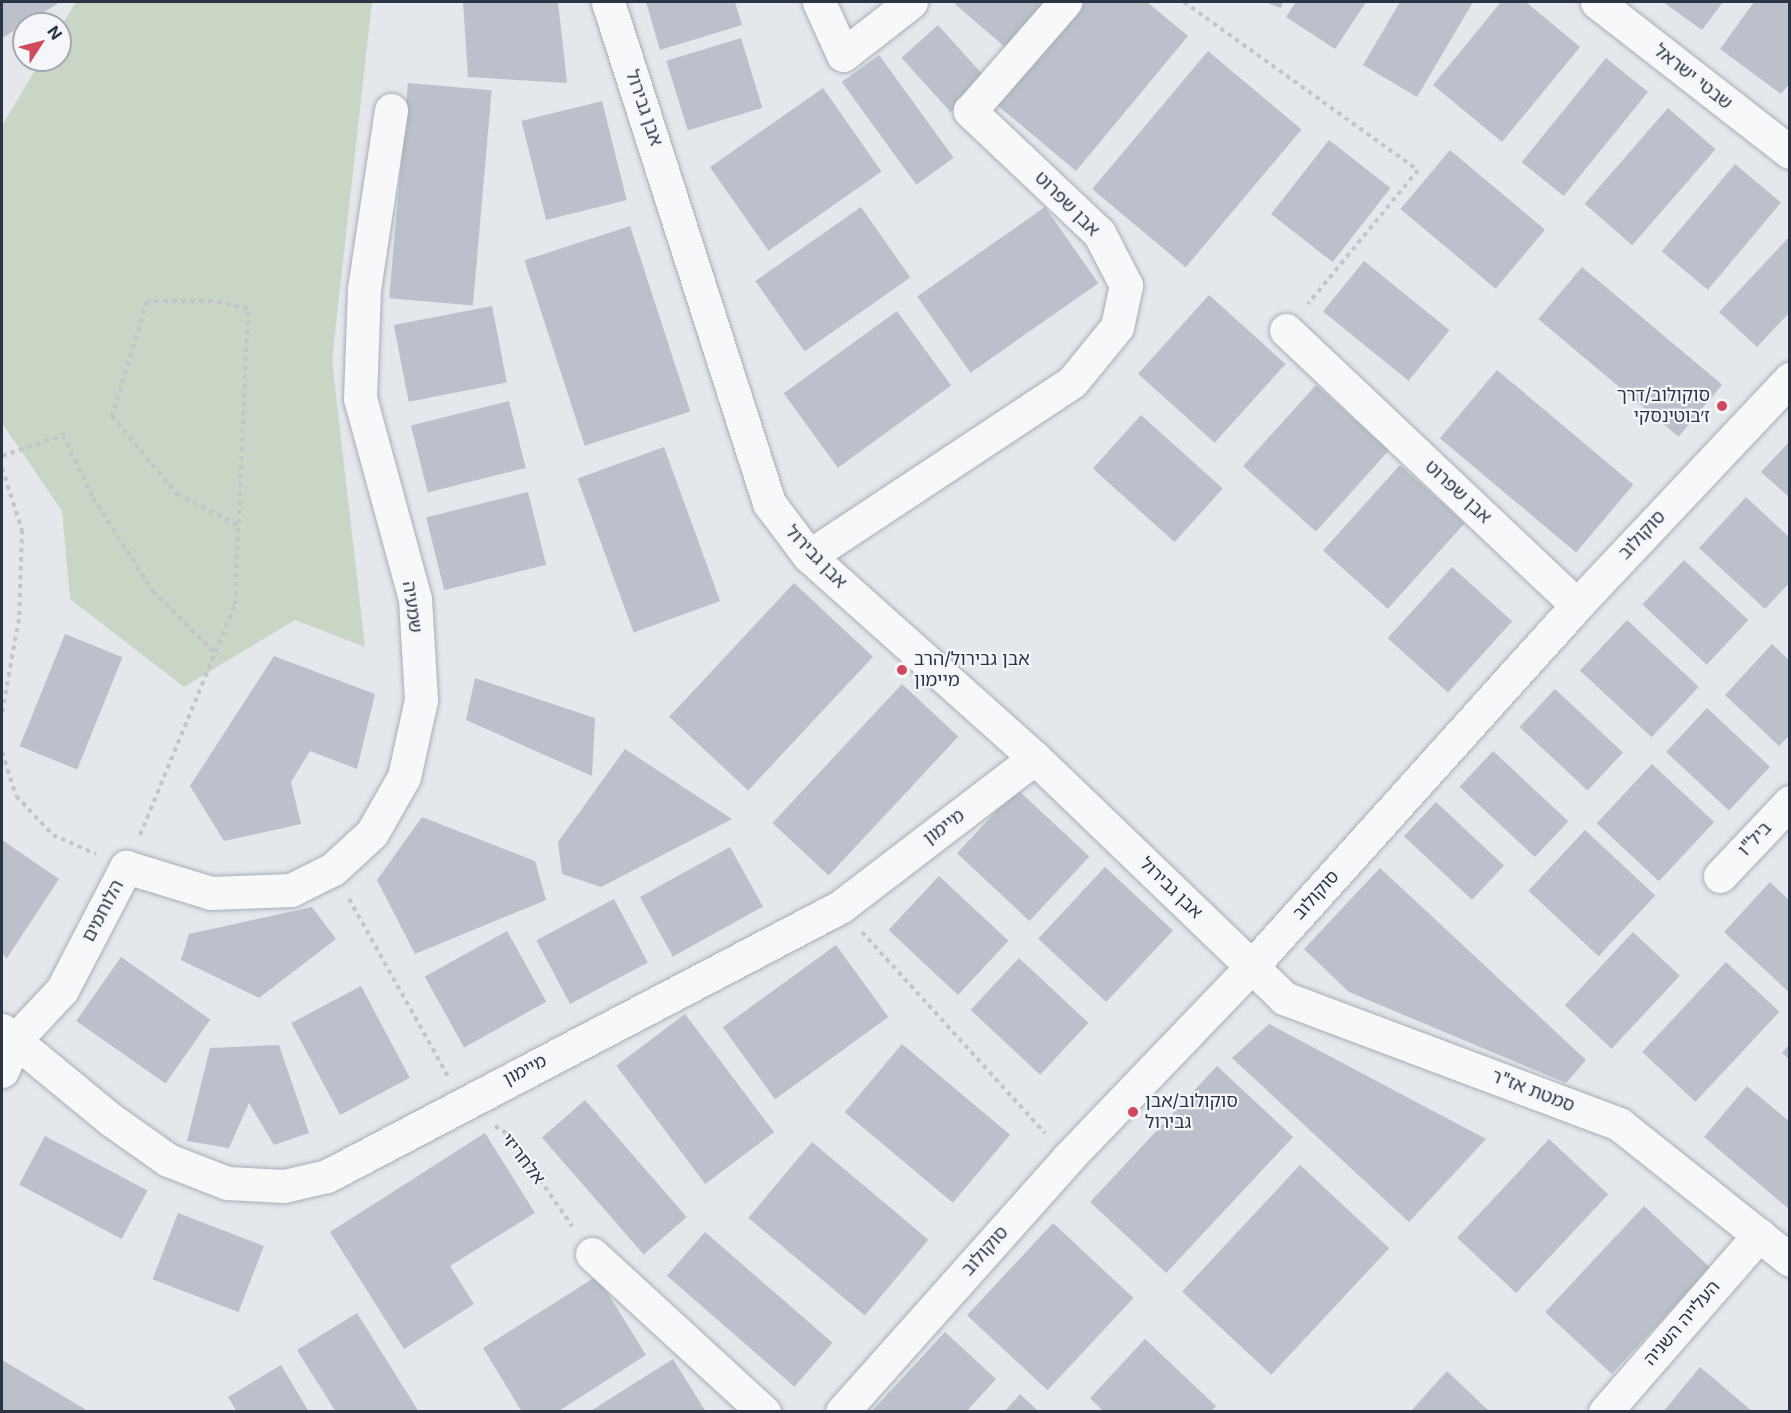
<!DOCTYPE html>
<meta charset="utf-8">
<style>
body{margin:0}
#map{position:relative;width:1791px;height:1413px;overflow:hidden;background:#e4e7ec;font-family:Inter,"Noto Sans Hebrew",sans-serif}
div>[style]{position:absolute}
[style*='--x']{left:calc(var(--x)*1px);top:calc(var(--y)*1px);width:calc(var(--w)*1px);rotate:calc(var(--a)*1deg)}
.green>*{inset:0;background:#c9d6c5}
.building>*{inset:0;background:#bbc0ca;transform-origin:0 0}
.path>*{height:4px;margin-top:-2px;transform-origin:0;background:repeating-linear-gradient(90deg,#c2c5cb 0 4.5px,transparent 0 9px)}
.roads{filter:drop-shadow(0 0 2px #a9aeb7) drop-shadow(0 0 2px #a9aeb7)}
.minor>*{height:33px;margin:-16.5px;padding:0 16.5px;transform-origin:16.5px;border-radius:16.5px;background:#f7f8fa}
.tertiary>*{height:33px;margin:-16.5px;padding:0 16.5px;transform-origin:16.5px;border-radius:16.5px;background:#f7f8fa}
.dots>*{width:16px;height:16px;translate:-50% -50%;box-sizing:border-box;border:3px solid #f4f6f9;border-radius:50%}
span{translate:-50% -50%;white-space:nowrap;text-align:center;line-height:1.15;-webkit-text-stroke:4.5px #f4f6f9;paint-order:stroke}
.street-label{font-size:18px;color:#2b3445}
.poi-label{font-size:18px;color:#2b3445}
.right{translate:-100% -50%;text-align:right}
.left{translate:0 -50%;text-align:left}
.frame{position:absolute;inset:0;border:3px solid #2b3445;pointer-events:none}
.north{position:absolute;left:12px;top:12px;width:60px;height:60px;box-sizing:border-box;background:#f4f6f9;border:2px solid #a4a8b1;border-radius:50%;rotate:54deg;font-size:16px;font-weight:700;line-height:24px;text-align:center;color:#2b3445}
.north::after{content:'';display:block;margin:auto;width:21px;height:27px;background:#d1495b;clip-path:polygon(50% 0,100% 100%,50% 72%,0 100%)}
</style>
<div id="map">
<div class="green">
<div style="clip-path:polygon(76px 2px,372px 2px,332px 360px,365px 647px,295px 620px,184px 687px,70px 599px,62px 511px,2px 423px,2px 126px,41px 60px,60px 60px,60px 28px)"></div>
</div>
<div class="building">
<div style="clip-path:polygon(2px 2px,60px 2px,2px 38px)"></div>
<div style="clip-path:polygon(463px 2px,558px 2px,567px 83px,468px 77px)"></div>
<div style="clip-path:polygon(646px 2px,735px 2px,742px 25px,660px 50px)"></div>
<div style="clip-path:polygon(957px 2px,1046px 2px,1006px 48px,955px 4px)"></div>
<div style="clip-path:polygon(1082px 2px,1147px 2px,1188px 36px,1076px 171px,997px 105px)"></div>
<div style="clip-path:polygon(1265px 2px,1283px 2px,1281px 8px)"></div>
<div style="clip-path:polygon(1296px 2px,1366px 2px,1335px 49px,1286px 17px)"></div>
<div style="clip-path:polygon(1400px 2px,1473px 2px,1417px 97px,1363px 65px)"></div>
<div style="clip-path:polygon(1501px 2px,1526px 2px,1580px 47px,1502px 142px,1433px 85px)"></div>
<div style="clip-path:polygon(1663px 2px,1723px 2px,1702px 30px)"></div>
<div style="clip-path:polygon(1754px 2px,1790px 2px,1790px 83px,1781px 94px,1720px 49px)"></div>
<div style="left:938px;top:25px;width:73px;height:49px;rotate:48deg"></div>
<div style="left:741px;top:38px;width:73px;height:78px;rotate:73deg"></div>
<div style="left:1208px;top:51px;width:122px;height:180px;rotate:40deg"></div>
<div style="left:879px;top:55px;width:127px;height:46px;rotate:54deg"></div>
<div style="left:1606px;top:58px;width:54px;height:134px;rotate:39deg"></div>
<div style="left:408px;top:83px;width:84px;height:216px;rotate:5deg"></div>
<div style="left:823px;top:88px;width:102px;height:138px;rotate:55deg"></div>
<div style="left:602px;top:101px;width:102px;height:83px;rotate:76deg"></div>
<div style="left:1668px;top:108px;width:63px;height:127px;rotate:41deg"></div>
<div style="left:1329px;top:140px;width:78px;height:94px;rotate:38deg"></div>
<div style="left:1450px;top:150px;width:124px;height:77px;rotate:40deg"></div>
<div style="left:1735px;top:164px;width:60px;height:114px;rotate:40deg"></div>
<div style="left:861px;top:207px;width:86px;height:129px;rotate:55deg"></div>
<div style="left:1045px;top:207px;width:93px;height:156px;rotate:55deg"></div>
<div style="left:630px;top:226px;width:195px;height:111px;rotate:72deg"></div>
<div style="clip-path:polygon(1790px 236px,1790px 312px,1757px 347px,1719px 312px)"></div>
<div style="left:1364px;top:261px;width:110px;height:65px;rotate:39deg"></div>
<div style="left:1582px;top:267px;width:183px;height:68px;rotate:40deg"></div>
<div style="left:1209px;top:295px;width:103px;height:106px;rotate:42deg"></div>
<div style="left:492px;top:306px;width:78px;height:100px;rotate:79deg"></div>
<div style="left:897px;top:311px;width:92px;height:140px;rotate:54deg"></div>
<div style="left:1497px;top:370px;width:178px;height:89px;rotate:40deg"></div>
<div style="left:1316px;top:385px;width:98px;height:109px;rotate:42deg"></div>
<div style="left:509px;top:401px;width:69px;height:101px;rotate:76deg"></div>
<div style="left:1141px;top:415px;width:110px;height:72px;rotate:42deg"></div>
<div style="clip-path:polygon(1790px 441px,1790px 498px,1761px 472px)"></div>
<div style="left:664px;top:447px;width:164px;height:92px;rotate:70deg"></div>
<div style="left:1400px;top:465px;width:87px;height:115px;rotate:42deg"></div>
<div style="left:528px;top:492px;width:75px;height:105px;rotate:76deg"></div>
<div style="clip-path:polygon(1746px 497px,1790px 538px,1790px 582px,1765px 609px,1699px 548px)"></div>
<div style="left:1684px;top:560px;width:88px;height:61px;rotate:43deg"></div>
<div style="left:1452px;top:567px;width:81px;height:96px;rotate:42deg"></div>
<div style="left:794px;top:583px;width:108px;height:183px;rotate:43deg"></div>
<div style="left:1627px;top:620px;width:98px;height:69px;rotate:43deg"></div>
<div style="left:65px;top:634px;width:62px;height:121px;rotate:22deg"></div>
<div style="clip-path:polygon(1772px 644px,1790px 661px,1790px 735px,1779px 746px,1725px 695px)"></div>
<div style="clip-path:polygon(274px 656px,375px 694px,357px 769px,310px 751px,291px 782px,301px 824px,224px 841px,190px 786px)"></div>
<div style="clip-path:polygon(475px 678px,595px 718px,592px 776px,466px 720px)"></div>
<div style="left:902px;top:684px;width:77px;height:190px;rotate:43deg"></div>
<div style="left:1555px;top:689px;width:93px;height:52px;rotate:43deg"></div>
<div style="left:1707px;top:708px;width:86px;height:60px;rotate:43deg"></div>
<div style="clip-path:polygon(625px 749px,732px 819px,601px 887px,562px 874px,558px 842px)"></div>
<div style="left:1493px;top:751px;width:103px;height:49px;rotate:43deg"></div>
<div style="left:1652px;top:764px;width:85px;height:81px;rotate:43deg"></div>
<div style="left:1017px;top:789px;width:99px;height:88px;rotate:43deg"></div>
<div style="left:1436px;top:802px;width:93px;height:47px;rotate:43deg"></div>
<div style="clip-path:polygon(422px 817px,535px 861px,546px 900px,415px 954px,377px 880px)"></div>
<div style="left:1585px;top:830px;width:96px;height:83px;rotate:43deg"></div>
<div style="clip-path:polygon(2px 840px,59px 879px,7px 958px,2px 954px)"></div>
<div style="left:730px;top:847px;width:68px;height:103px;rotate:61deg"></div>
<div style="left:1105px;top:867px;width:93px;height:98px;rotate:43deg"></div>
<div style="clip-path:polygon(1380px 868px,1586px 1060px,1566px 1083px,1349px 992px,1304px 949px)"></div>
<div style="left:939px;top:876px;width:95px;height:74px;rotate:43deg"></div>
<div style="clip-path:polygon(1770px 882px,1790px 901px,1790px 993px,1724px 932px)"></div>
<div style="left:614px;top:899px;width:72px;height:88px;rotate:62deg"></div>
<div style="clip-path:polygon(312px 907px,336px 939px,259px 998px,181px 960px,189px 934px)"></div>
<div style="left:507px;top:931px;width:81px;height:94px;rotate:61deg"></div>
<div style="left:1633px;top:932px;width:64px;height:100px;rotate:43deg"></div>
<div style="left:836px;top:945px;width:89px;height:140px;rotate:54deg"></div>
<div style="left:121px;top:957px;width:109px;height:78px;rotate:35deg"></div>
<div style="left:1019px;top:958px;width:95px;height:71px;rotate:43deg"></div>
<div style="left:1726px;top:962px;width:73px;height:123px;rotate:43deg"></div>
<div style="left:361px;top:986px;width:104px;height:79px;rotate:62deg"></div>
<div style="left:685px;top:1014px;width:148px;height:86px;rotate:53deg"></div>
<div style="clip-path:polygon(1269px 1024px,1486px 1139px,1409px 1222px,1232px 1058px)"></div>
<div style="left:902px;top:1044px;width:141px;height:89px;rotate:40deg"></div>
<div style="clip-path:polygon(1790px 1044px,1790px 1060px,1782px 1053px)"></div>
<div style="clip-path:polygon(279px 1045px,309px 1133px,274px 1145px,249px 1103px,229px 1148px,187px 1141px,210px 1048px)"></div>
<div style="left:1217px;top:1066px;width:104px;height:186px;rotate:43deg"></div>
<div style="clip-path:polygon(1747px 1086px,1790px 1122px,1790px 1210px,1704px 1137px)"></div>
<div style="left:585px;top:1100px;width:155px;height:57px;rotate:49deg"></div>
<div style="clip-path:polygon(485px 1133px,535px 1213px,450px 1266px,474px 1304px,404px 1349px,330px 1232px)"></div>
<div style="left:45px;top:1136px;width:116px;height:55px;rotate:28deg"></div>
<div style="left:1549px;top:1139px;width:81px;height:135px;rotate:43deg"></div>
<div style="left:812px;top:1142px;width:152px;height:99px;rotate:40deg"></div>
<div style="left:1300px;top:1165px;width:122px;height:173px;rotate:43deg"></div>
<div style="left:1644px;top:1206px;width:91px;height:145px;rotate:43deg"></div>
<div style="left:178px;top:1213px;width:92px;height:71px;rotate:21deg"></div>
<div style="left:1053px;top:1223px;width:110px;height:126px;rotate:43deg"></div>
<div style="left:705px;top:1232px;width:169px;height:58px;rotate:41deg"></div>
<div style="clip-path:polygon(597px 1276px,646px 1355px,557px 1412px,522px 1412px,483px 1348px)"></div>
<div style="clip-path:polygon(357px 1313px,419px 1412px,336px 1412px,297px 1350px)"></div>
<div style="clip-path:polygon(945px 1332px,996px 1379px,966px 1412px,871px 1412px)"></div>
<div style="clip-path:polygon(1145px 1339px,1216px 1406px,1211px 1412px,1104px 1412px,1090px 1398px)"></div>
<div style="clip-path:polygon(673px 1359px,706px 1412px,589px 1412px)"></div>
<div style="clip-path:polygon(2px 1360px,85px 1409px,84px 1412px,2px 1412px)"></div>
<div style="clip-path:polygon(281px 1365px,309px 1412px,237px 1412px,228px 1397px)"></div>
<div style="clip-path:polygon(1700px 1367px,1753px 1412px,1663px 1412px)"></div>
<div style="clip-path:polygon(1447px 1371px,1490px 1412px,1410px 1412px)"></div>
<div style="clip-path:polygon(1020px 1394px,1039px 1412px,1004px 1412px)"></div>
</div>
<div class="path">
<div style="--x:1184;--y:2;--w:288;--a:35.7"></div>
<div style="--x:1418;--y:170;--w:173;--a:129.4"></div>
<div style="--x:2;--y:456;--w:65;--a:-19"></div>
<div style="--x:63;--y:435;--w:70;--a:64.5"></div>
<div style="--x:93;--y:498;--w:111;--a:57.2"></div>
<div style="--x:153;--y:591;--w:91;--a:45"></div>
<div style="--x:2;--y:468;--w:65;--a:72.1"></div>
<div style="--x:22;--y:530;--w:89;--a:91.9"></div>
<div style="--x:19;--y:619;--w:96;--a:100.3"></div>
<div style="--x:2;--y:752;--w:46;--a:72.3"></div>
<div style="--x:16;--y:796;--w:54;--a:46.5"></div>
<div style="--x:53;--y:835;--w:47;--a:23.8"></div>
<div style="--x:140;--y:835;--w:250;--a:-67.6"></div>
<div style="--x:235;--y:604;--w:295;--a:-87.5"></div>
<div style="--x:248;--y:309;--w:36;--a:-167"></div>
<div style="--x:213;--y:301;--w:66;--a:180"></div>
<div style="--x:147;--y:301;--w:120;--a:106.9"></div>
<div style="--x:112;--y:416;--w:102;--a:50.2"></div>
<div style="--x:177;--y:494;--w:68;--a:26.9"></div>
<div style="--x:349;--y:899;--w:203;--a:60.8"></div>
<div style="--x:862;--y:932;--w:272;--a:47.7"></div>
<div style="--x:495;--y:1126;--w:17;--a:33"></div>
<div style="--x:509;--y:1135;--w:111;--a:55.3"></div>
</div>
<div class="roads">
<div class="minor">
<div style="--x:608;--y:2;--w:526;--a:72.18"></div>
<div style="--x:769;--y:503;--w:66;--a:53"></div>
<div style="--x:809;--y:556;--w:303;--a:41.8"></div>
<div style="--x:1035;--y:758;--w:346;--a:43.9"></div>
<div style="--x:1284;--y:998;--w:358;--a:20.6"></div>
<div style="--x:1619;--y:1124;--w:218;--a:38.5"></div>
<div style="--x:819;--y:2;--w:58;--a:65.6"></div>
<div style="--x:843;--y:55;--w:86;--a:-37.9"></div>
<div style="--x:1597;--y:2;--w:244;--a:37.9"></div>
<div style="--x:1286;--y:330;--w:400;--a:43.4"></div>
<div style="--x:809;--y:556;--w:315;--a:-33.5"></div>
<div style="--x:1072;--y:382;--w:71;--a:-50.7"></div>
<div style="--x:1117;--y:327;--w:43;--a:-77.9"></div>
<div style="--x:1126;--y:285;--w:59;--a:-117.4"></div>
<div style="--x:1099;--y:233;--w:178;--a:-136.6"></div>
<div style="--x:970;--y:111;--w:145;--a:-48.9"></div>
<div style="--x:1720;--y:876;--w:102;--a:-46.6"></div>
<div style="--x:2;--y:1030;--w:140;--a:39.5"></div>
<div style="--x:110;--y:1119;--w:71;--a:35.3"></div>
<div style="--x:168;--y:1160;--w:63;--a:21.3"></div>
<div style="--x:227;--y:1183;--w:57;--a:3"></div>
<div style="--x:284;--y:1186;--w:44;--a:-13.1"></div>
<div style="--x:327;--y:1176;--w:579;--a:-27.67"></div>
<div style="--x:840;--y:907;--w:245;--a:-37.4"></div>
<div style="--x:2;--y:1071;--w:34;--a:-67"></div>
<div style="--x:15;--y:1040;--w:69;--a:-46.8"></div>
<div style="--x:62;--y:990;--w:139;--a:-62.5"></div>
<div style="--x:126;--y:867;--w:89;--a:17"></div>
<div style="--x:211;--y:893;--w:80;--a:-2.1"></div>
<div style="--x:291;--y:890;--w:47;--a:-26.6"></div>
<div style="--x:333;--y:869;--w:53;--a:-42.7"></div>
<div style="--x:372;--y:833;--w:64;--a:-60.3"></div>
<div style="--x:404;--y:777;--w:79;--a:-77.6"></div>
<div style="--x:421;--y:700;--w:101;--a:-93.4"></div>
<div style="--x:415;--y:599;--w:208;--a:-105.3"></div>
<div style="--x:360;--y:398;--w:109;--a:-87.9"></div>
<div style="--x:364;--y:289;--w:181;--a:-81.4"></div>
<div style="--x:592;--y:1254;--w:234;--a:42.6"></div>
<div style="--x:1605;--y:1412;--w:235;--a:-49"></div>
</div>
<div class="tertiary">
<div style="--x:842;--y:1412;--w:340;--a:-48.3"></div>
<div style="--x:1068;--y:1158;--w:267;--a:-46.2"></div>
<div style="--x:1253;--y:965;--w:484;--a:-48"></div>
<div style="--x:1577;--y:605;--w:311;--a:-46.7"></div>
</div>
</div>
<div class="dots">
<div style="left:1722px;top:406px;background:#d1495b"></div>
<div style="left:902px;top:670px;background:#d1495b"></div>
<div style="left:1133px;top:1112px;background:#d1495b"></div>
</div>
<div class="street-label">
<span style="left:1693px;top:77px;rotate:38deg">שבטי ישראל</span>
<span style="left:644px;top:108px;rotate:71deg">אבן גבירול</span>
<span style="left:1067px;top:204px;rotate:45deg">אבן שפרוט</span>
<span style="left:1458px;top:492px;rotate:43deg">אבן שפרוט</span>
<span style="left:1642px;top:535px;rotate:-47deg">סוקולוב</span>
<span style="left:816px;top:557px;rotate:46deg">אבן גבירול</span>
<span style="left:412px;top:607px;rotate:82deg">שמעיה</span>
<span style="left:944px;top:827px;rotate:-37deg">מיימון</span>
<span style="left:1755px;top:839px;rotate:-47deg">ביל"ו</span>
<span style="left:1171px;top:888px;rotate:44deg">אבן גבירול</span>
<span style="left:1316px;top:895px;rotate:-48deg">סוקולוב</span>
<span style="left:103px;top:911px;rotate:-62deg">הלוחמים</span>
<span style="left:525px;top:1070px;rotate:-27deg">מיימון</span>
<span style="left:1533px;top:1091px;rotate:21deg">סמטת אז"ר</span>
<span style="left:523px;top:1159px;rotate:52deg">אלחריזי</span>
<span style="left:985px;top:1251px;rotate:-48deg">סוקולוב</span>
<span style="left:1682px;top:1323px;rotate:-49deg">העלייה השניה</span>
</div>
<div class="poi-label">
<span class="right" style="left:1710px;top:406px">סוקולוב/דרך<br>ז׳בוטינסקי</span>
<span class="left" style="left:914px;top:670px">אבן גבירול/הרב<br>מיימון</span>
<span class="left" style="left:1145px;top:1112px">סוקולוב/אבן<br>גבירול</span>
</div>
<div class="frame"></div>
<div class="north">N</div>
</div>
